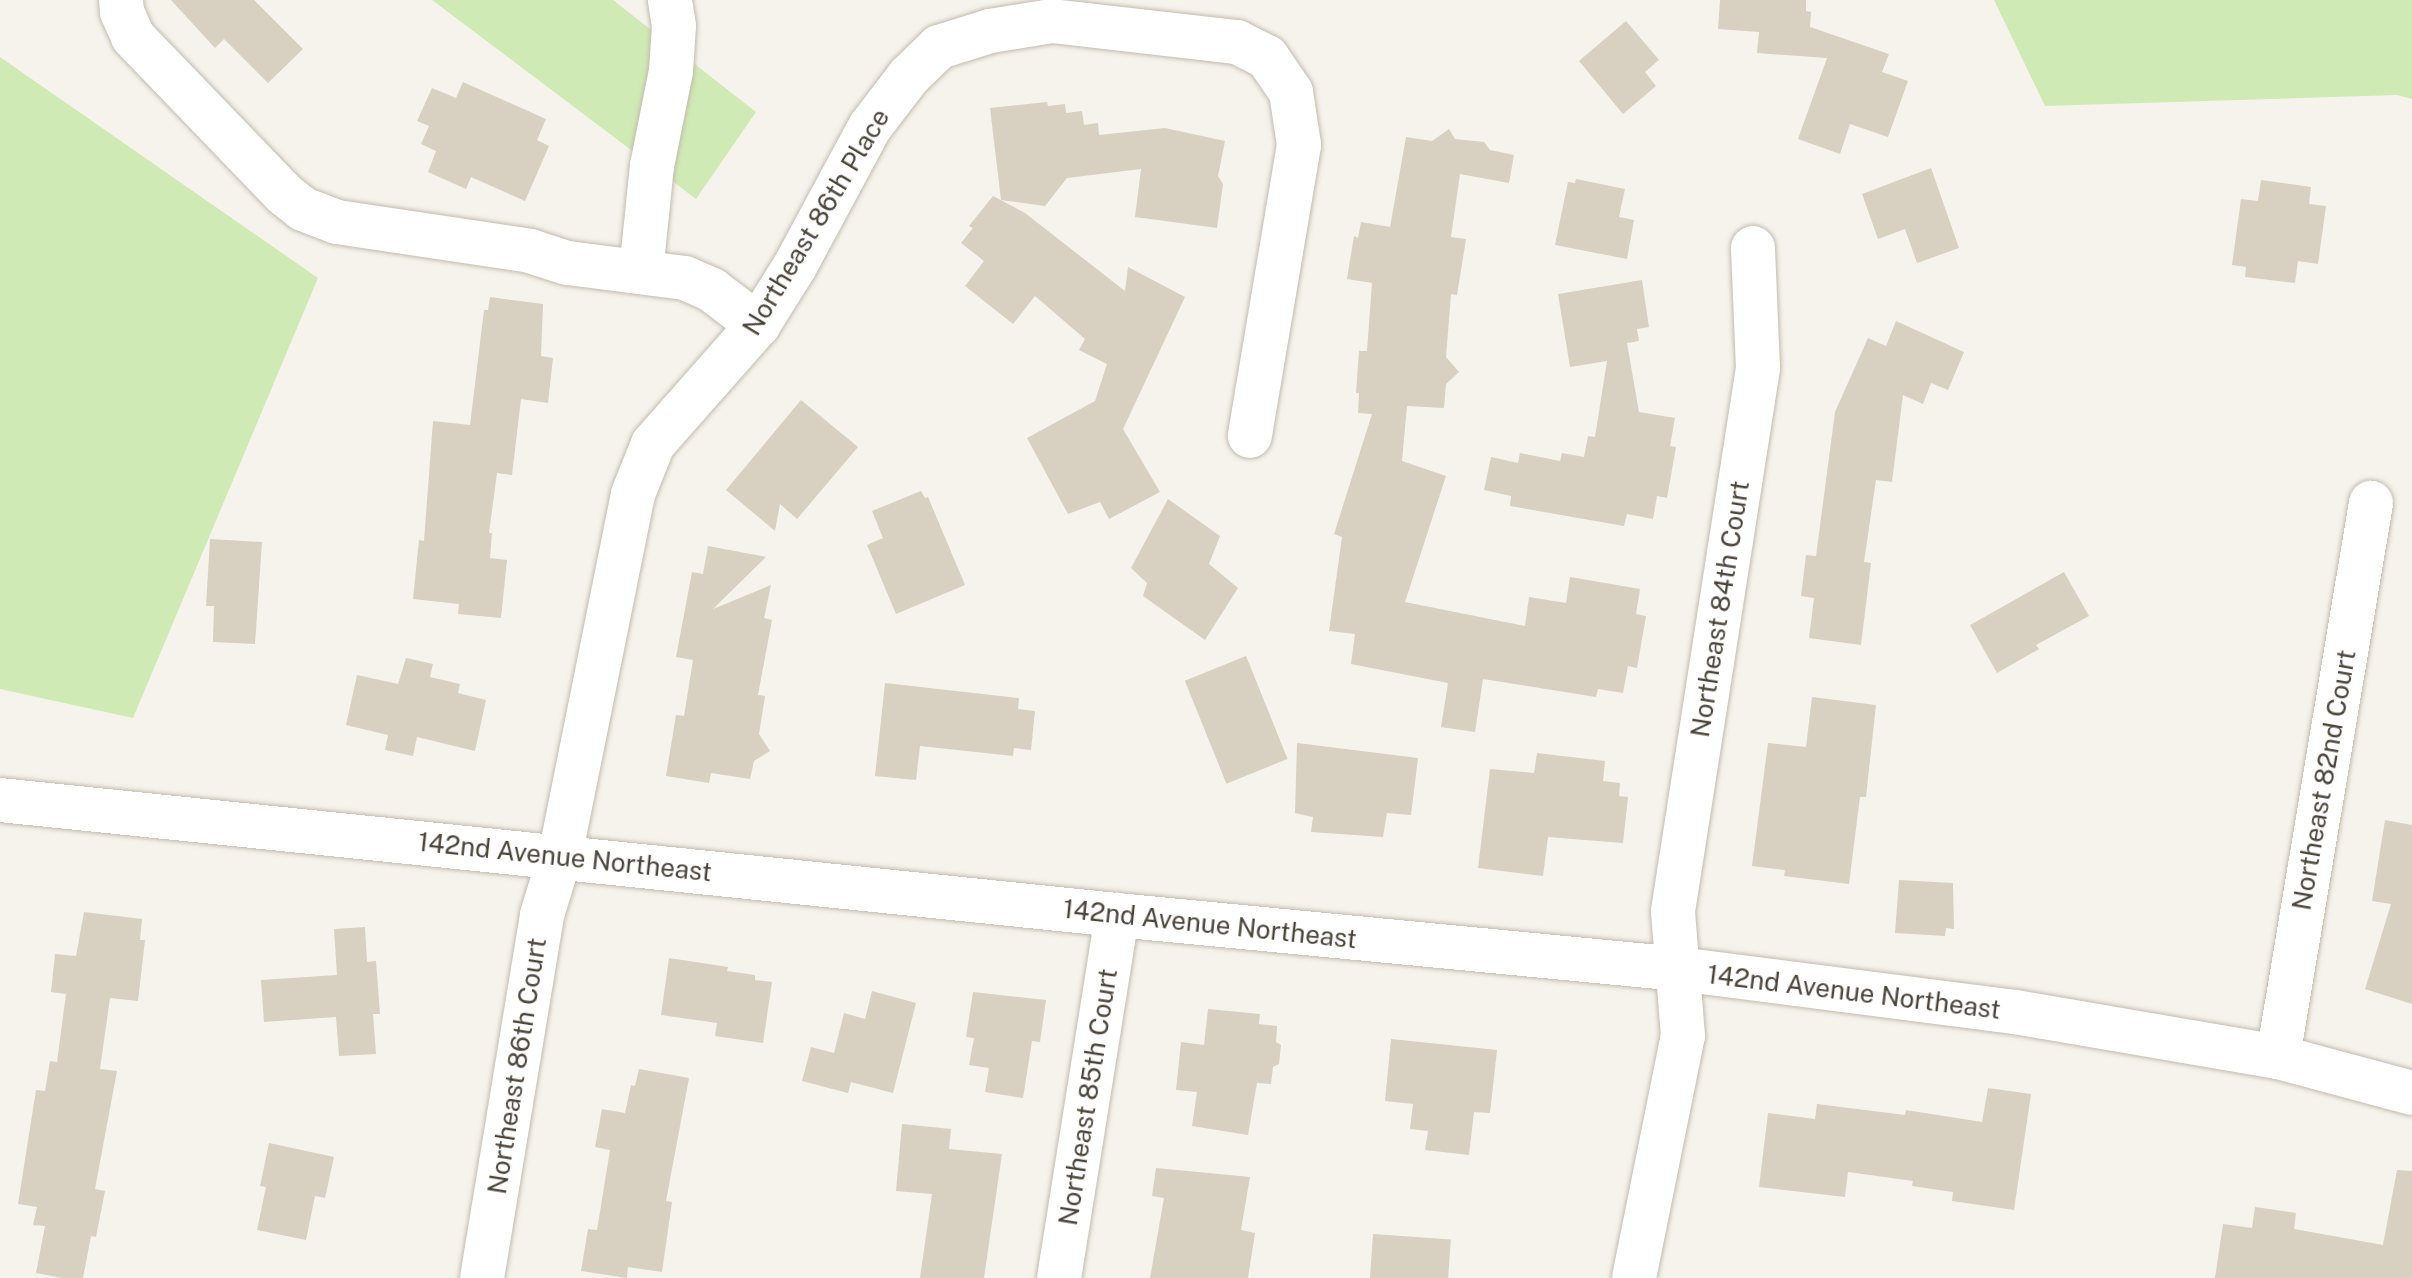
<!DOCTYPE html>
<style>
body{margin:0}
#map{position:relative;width:2412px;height:1278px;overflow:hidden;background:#f6f3ec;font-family:"Public Sans",sans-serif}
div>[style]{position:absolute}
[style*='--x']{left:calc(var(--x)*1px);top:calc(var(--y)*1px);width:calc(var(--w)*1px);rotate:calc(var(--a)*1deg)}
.green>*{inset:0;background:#d0eab5}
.building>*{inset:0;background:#d8d0c1;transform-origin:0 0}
.roads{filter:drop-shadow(0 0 2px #c2bbae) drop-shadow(0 0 2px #c2bbae)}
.minor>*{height:44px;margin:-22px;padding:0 22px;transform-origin:22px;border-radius:22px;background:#fff}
span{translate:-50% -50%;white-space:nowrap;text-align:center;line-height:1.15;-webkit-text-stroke:6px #fff;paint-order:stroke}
.street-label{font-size:26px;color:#4b4439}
</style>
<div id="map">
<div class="green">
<div style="clip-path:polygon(432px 0,613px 0,756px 112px,696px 199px)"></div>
<div style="clip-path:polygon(1994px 0,2412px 0,2412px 99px,2397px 95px,2045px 106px)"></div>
<div style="clip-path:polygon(0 57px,318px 278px,133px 718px,0 689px)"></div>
</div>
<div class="building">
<div style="clip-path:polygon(171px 0,254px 0,303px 49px,268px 83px,224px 39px,215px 48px)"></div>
<div style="clip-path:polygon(1720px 0,1806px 0,1806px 11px,1811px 12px,1810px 27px,1889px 54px,1882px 72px,1908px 81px,1888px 137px,1850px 124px,1840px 154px,1798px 139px,1827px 58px,1757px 53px,1759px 32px,1718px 29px)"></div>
<div style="clip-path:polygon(1626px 21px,1659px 60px,1645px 72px,1656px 86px,1623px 114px,1579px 61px)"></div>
<div style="clip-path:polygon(463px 82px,546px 119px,537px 140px,549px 146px,525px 201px,471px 177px,466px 189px,428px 172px,436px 151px,421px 144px,429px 126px,417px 121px,432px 88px,456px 98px)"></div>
<div style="clip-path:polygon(1047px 102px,1048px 106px,1065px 104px,1066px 113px,1082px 111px,1084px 125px,1098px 123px,1099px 135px,1165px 128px,1225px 141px,1218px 176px,1223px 184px,1217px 228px,1135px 217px,1141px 169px,1067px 178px,1045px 206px,1001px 200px,990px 108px)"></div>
<div style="clip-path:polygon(1449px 129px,1455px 139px,1484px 142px,1490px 150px,1514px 155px,1509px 183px,1460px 174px,1451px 237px,1466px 239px,1457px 295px,1451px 294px,1446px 357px,1459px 372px,1446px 384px,1444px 408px,1407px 406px,1402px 461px,1446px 476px,1405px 602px,1525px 626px,1529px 597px,1566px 603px,1570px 577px,1640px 589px,1636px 614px,1646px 616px,1637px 668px,1628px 666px,1623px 693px,1598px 689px,1596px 697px,1483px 679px,1475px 732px,1441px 727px,1448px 683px,1351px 664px,1355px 634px,1329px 631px,1342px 537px,1334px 534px,1372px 414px,1358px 413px,1359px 393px,1356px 393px,1359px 351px,1367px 351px,1372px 283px,1347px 279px,1354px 236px,1358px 238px,1361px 222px,1390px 227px,1406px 137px,1432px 141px)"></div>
<div style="clip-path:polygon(1931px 168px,1959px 248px,1917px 263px,1905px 229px,1878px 239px,1862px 194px)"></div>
<div style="clip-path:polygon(1576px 179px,1625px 189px,1619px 217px,1634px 220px,1627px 259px,1555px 245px,1568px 182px,1575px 183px)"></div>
<div style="clip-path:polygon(2261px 180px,2311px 187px,2309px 204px,2326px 206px,2318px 264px,2298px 261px,2295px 283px,2245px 277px,2246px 267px,2232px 265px,2241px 199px,2258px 201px)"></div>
<div style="clip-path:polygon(993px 196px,1025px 213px,1125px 291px,1128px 267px,1185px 297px,1123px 429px,1160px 492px,1109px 519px,1100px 502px,1068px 514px,1027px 438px,1095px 401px,1107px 364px,1079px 350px,1085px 339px,1035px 296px,1013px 324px,965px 286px,984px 261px,961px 243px,973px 228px,969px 226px)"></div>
<div style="clip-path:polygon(1642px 280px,1649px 327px,1637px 329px,1639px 341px,1627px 343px,1639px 412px,1675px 418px,1670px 446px,1676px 447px,1667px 498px,1657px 496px,1653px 519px,1627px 514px,1624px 526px,1510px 506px,1511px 496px,1484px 490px,1491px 457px,1518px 463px,1520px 453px,1560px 461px,1562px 453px,1584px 457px,1588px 436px,1595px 437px,1607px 361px,1570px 367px,1558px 294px)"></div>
<div style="clip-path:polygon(490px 297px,543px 304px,541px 356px,553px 358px,548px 403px,521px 399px,512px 475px,497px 473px,489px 533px,492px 533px,490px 558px,507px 560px,501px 618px,458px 614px,459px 604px,413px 599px,419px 540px,424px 541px,433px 421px,470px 425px,484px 310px,488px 310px)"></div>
<div style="clip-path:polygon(1896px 321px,1964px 352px,1948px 390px,1931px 383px,1923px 404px,1903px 395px,1892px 482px,1876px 480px,1864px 562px,1871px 563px,1861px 645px,1809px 638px,1814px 598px,1801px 596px,1806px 555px,1816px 556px,1835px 412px,1868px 338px,1886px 346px)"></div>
<div style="clip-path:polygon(801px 400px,858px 447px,797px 519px,780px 504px,775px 531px,726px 490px)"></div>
<div style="clip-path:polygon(921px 491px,925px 498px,928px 497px,965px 585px,896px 614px,867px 545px,883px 538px,872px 511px)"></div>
<div style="clip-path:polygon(1168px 499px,1220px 536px,1209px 564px,1238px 588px,1205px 640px,1143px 596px,1147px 583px,1131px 568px)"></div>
<div style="clip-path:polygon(210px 539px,262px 542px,255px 644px,213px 642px,214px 606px,206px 606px)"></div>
<div style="clip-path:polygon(708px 546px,766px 557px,713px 609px,771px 585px,764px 618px,772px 620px,758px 695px,765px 696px,759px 734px,770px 751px,754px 761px,750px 779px,711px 773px,709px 783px,666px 776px,676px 715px,684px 716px,693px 660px,676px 657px,692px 572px,703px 574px)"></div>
<div style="clip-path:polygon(2064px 572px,2089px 616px,2036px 645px,2039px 649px,1997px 673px,1970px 625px)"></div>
<div style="left:1246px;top:656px;width:111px;height:66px;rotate:68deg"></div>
<div style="clip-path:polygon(406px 658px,433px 664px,430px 677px,460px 684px,458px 693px,486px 700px,475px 751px,417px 737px,413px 756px,385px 750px,388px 735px,346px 725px,357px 675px,398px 684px)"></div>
<div style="clip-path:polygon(885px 683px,1019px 698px,1018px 709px,1035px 711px,1031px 750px,1014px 748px,1013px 756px,920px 746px,916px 780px,875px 776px)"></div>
<div style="clip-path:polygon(1812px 697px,1876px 705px,1866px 797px,1860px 797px,1849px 884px,1784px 876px,1785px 870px,1752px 866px,1768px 743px,1806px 747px)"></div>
<div style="clip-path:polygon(1297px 743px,1418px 758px,1411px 815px,1387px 813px,1383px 837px,1311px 832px,1313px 817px,1295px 813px)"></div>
<div style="clip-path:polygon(1537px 753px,1605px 761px,1603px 781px,1620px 783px,1619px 796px,1628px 797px,1623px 843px,1548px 837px,1543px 876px,1478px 868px,1490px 769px,1534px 773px)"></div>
<div style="clip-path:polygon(2385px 820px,2412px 825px,2412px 1004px,2365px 989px,2391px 904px,2372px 901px)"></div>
<div style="clip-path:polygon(1899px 880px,1953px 883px,1954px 929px,1946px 928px,1945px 936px,1895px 933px)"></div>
<div style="clip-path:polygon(84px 912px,142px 919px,140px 940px,145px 940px,138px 1001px,110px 998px,100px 1069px,117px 1071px,95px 1189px,105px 1191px,96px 1237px,91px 1236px,83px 1278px,62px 1278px,36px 1273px,45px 1226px,33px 1225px,37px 1207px,18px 1204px,36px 1090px,45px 1091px,50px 1061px,57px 1062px,66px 994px,51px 992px,55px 954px,76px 956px)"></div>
<div style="clip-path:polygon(365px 927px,367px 962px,376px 961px,380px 1014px,373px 1014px,376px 1054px,339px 1056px,336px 1017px,264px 1022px,261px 980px,337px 975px,334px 929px)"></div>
<div style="clip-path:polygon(669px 958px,728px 967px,727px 971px,755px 975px,755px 980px,772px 982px,763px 1043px,715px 1036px,717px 1023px,661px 1015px)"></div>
<div style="clip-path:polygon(872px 991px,916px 1003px,893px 1093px,851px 1082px,848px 1093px,802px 1081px,811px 1047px,834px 1053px,844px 1013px,865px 1019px)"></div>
<div style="clip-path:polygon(973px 992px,1046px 1000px,1040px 1042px,1032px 1041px,1023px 1098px,985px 1092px,989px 1068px,969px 1065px,974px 1038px,966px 1037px)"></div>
<div style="clip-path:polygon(1208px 1009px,1260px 1014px,1259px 1024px,1277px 1026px,1276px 1042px,1281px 1045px,1279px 1064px,1273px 1067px,1271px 1084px,1257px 1083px,1248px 1135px,1192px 1126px,1197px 1092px,1176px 1090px,1181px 1042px,1204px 1045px)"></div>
<div style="clip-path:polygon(1391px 1039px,1497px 1050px,1490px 1113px,1474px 1112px,1469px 1155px,1425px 1150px,1428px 1131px,1410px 1129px,1413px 1104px,1385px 1101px)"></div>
<div style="clip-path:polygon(639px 1069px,689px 1078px,666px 1201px,672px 1202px,662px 1272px,628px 1267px,627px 1278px,581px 1271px,588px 1229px,597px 1230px,610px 1150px,595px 1147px,602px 1109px,625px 1113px,631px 1085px,635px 1086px)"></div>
<div style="clip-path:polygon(1988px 1088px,2031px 1094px,2014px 1210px,1952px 1201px,1953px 1192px,1912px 1186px,1913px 1181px,1848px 1172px,1845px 1197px,1759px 1187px,1768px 1113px,1815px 1119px,1817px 1104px,1905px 1115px,1906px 1110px,1982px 1122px)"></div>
<div style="clip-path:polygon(902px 1124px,951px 1129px,949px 1149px,1002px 1154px,984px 1278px,920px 1278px,932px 1194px,896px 1191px)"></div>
<div style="clip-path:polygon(269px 1143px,334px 1157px,325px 1198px,315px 1196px,306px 1240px,257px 1230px,266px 1187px,260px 1186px)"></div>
<div style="clip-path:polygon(1156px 1168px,1250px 1177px,1241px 1230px,1255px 1233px,1248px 1278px,1150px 1278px,1164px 1198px,1152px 1196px)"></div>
<div style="clip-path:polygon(2397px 1170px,2412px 1171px,2412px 1278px,2215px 1278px,2223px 1224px,2252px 1228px,2255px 1207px,2296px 1213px,2294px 1229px,2383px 1245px)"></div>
<div style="left:1373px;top:1234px;width:78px;height:44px;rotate:4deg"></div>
</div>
<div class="roads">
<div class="minor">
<div style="--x:121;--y:0;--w:12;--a:85"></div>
<div style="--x:122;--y:12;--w:27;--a:66"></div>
<div style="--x:133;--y:37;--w:218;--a:46.1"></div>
<div style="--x:284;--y:194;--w:24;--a:38"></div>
<div style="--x:303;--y:209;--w:36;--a:21"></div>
<div style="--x:337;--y:222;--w:195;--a:8.5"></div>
<div style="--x:530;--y:251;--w:40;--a:18"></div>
<div style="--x:568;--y:263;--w:118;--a:7.3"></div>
<div style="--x:685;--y:278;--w:30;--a:24"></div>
<div style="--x:712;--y:290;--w:58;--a:37.3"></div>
<div style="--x:641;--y:272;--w:107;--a:-84.1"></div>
<div style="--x:652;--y:166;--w:97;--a:-78.7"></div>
<div style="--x:671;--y:71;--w:45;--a:-86.2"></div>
<div style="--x:674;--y:26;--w:26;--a:-99"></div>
<div style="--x:0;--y:800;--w:1123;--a:5.88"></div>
<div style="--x:1117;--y:915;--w:565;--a:5.49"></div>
<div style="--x:1679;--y:969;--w:339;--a:7.3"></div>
<div style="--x:2015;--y:1012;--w:267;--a:9.7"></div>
<div style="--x:2278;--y:1057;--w:139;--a:15"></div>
<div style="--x:2278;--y:1057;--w:562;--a:-80.47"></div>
<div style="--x:482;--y:1278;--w:368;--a:-80.6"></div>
<div style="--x:542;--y:915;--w:62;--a:-73"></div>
<div style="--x:560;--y:856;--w:369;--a:-78.6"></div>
<div style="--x:633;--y:494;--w:54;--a:-68.2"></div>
<div style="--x:653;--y:444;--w:159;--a:-48.6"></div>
<div style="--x:758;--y:325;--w:70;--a:-57.9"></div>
<div style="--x:795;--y:266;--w:158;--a:-61.7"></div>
<div style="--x:870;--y:127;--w:64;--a:-52.6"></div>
<div style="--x:909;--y:76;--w:42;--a:-44"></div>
<div style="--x:939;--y:47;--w:53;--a:-17.4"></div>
<div style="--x:990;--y:31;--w:63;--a:-9.2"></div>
<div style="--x:1052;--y:21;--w:186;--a:6.5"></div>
<div style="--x:1237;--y:42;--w:34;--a:27"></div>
<div style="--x:1267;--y:57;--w:42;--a:55.6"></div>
<div style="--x:1291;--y:92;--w:54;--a:81.4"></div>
<div style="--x:1299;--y:145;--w:295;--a:99.6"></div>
<div style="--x:1059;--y:1278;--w:368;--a:-80.9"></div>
<div style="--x:1634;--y:1278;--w:247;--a:-78.6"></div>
<div style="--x:1683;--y:1036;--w:125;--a:-94.6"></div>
<div style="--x:1673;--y:911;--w:550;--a:-81.1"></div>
<div style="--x:1758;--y:368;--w:120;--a:-92.4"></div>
</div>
</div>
<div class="street-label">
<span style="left:816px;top:222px;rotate:-59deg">Northeast 86th Place</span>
<span style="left:1720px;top:609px;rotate:-81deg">Northeast 84th Court</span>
<span style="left:2324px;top:780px;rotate:-80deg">Northeast 82nd Court</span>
<span style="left:565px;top:857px;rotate:6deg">142nd Avenue Northeast</span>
<span style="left:1210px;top:924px;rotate:6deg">142nd Avenue Northeast</span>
<span style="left:1854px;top:992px;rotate:7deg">142nd Avenue Northeast</span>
<span style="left:517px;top:1066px;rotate:-81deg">Northeast 86th Court</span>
<span style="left:1088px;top:1097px;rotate:-81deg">Northeast 85th Court</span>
</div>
</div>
